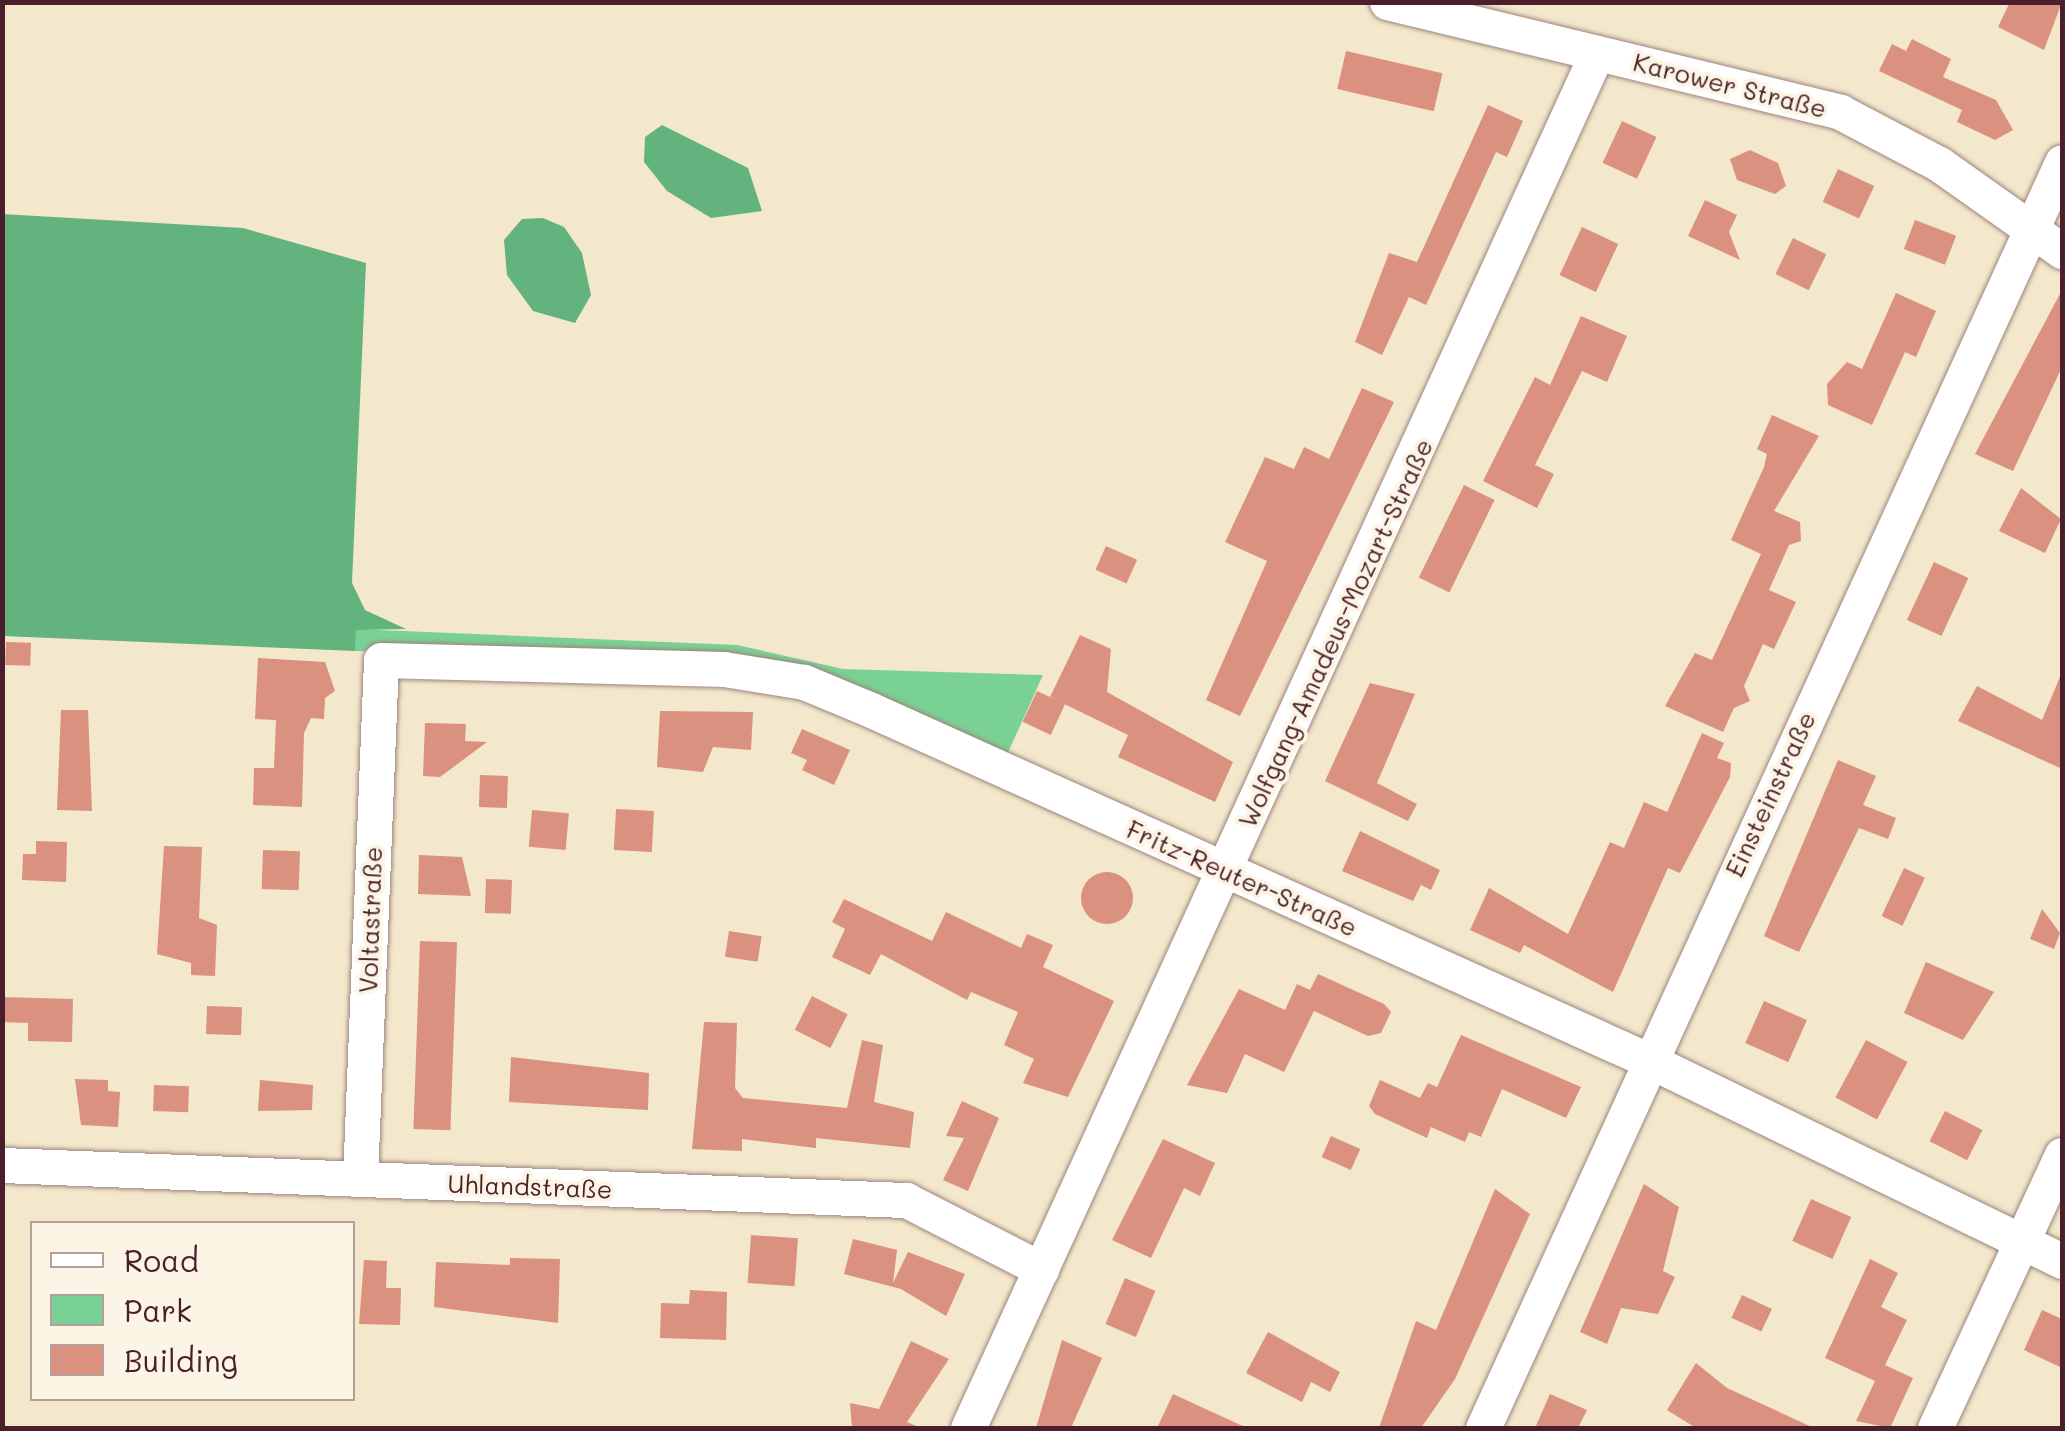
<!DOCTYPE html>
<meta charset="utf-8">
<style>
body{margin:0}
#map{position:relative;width:2065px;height:1431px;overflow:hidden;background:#f3e7cc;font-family:Mali,sans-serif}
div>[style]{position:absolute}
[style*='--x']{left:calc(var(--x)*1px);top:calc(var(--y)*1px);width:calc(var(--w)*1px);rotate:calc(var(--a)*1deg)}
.green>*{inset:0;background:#7ad195}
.forest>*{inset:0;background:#63b37e}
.building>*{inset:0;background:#da917f;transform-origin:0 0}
.round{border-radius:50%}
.roads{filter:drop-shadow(0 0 2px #9e837c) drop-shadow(0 0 2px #9e837c)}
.street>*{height:35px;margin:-17.5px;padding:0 17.5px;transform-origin:17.5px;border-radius:17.5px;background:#fff}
span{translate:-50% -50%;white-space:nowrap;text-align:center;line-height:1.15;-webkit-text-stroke:8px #fcf5e5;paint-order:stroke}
.street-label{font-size:25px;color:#4a1f2b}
.frame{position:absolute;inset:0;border:5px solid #4a1f2b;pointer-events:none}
.legend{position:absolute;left:30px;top:1221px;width:325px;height:180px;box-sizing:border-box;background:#fcf5e5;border:2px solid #b59f9b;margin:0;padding:12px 18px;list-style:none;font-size:30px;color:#4a1f2b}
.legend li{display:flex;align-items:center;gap:20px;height:50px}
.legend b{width:50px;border:2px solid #b59f9b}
</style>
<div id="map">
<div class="green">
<div style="clip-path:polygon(355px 629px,737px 645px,843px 669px,1043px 675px,1005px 759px,758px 661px,355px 651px)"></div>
</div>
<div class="forest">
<div style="clip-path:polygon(662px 125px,748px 168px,762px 211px,711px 218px,667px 191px,644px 162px,645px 137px)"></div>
<div style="clip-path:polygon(2px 214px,243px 228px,366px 263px,352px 583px,365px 610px,406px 629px,356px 630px,355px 651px,3px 636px)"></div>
<div style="clip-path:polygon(543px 218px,564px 227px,582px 253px,591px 295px,575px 323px,533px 311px,507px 275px,504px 240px,522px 219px)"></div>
</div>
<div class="building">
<div style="clip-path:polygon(2010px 2px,2062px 2px,2044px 50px,1998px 27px)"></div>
<div style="clip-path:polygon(1912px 39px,1951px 59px,1943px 77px,1996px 100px,2013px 130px,1995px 140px,1957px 122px,1962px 110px,1879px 71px,1892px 44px,1906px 51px)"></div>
<div style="left:1346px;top:51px;width:99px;height:39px;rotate:13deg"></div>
<div style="clip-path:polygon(1488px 105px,1523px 121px,1507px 157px,1496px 152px,1426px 305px,1409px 297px,1382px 355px,1355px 342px,1389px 253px,1417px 262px)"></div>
<div style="left:1622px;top:121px;width:38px;height:46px;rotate:25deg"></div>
<div style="clip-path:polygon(1750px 150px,1778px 163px,1786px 186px,1775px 194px,1737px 180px,1730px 159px)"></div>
<div style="left:1838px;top:169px;width:40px;height:36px;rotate:25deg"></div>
<div style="clip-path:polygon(1705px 200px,1737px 215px,1729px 232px,1740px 260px,1688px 236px)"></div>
<div style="left:1915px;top:220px;width:44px;height:31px;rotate:21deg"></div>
<div style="left:1582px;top:227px;width:40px;height:53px;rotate:25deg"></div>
<div style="left:1793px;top:238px;width:37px;height:40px;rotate:26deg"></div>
<div style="clip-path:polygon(2062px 290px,2062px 367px,2013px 471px,1975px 454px)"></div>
<div style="clip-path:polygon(1896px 293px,1936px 311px,1916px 357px,1905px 352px,1872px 425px,1828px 405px,1827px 384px,1847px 362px,1862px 369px)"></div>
<div style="clip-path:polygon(1581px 316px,1627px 336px,1607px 382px,1582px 371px,1535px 465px,1554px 474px,1537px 508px,1483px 481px,1535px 377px,1550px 385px)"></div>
<div style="clip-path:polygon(1362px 388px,1394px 402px,1240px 716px,1206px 700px,1267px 561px,1225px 542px,1265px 457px,1294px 469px,1304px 447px,1329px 459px)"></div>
<div style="clip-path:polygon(1772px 415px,1819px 436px,1774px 511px,1800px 522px,1801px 541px,1789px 545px,1769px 590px,1796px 602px,1774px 649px,1763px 644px,1744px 686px,1750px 701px,1734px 708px,1723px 732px,1665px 706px,1695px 653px,1712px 660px,1761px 554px,1731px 540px,1764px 467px,1767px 454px,1757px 449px)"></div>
<div style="left:1464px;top:485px;width:34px;height:103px;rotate:26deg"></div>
<div style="clip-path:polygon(2021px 488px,2061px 519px,2045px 553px,1999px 531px)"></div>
<div style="left:1106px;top:546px;width:34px;height:26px;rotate:24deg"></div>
<div style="left:1934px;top:562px;width:38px;height:64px;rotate:25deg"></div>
<div style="clip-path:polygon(1080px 635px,1111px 649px,1107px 692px,1233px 762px,1215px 802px,1118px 757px,1128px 735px,1050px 697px)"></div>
<div style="left:6px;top:642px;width:25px;height:23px;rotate:2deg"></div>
<div style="clip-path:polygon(258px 658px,325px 662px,335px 691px,325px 698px,324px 719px,311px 718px,304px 733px,302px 807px,253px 805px,254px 768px,274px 768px,276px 720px,255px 719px)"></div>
<div style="clip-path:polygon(2062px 672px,2062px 769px,1958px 721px,1977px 686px,2042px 720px)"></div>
<div style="clip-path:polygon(1370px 683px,1415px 694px,1377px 783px,1417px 804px,1408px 821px,1325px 781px)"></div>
<div style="left:1037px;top:691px;width:31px;height:34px;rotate:25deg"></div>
<div style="clip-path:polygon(61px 710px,88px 710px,92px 811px,57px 810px)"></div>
<div style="clip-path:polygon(660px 711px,753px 712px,751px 750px,713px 747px,703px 772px,657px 767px)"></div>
<div style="clip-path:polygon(425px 723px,466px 724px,465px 741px,487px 742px,440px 777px,423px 776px)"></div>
<div style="clip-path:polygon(802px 729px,850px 750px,834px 785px,802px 770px,807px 760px,791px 753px)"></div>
<div style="clip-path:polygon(1702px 733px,1724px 743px,1717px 758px,1731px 763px,1730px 777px,1680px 873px,1668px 868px,1613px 992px,1524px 945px,1520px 953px,1470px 930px,1489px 888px,1568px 934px,1610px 842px,1624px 848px,1644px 802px,1667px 812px)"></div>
<div style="clip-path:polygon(1838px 760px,1876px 776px,1863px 805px,1896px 818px,1888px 839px,1859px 828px,1799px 952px,1764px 936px)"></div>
<div style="left:480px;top:775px;width:28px;height:32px;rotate:2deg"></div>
<div style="left:616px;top:809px;width:38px;height:41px;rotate:3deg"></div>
<div style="left:532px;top:810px;width:37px;height:37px;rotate:5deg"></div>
<div style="clip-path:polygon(1360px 831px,1440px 870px,1431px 890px,1421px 885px,1413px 901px,1342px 871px)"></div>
<div style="clip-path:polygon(36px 841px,67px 842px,66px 882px,22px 880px,23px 854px,36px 854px)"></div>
<div style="clip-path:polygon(164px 846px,202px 847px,199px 918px,217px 925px,215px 976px,191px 975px,191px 963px,157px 954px)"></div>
<div style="left:263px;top:850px;width:37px;height:39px;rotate:2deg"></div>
<div style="clip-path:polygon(419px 855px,462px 857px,471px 896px,418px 894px)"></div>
<div style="left:1904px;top:868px;width:23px;height:53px;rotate:25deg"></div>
<div class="round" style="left:1081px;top:872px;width:52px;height:52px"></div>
<div style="left:486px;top:879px;width:26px;height:34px;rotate:2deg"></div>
<div style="clip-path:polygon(844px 899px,932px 941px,946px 912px,1021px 948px,1027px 934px,1053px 945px,1043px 967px,1114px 1001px,1068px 1097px,1023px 1083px,1034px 1059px,1004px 1045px,1018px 1012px,971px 992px,967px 1000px,881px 954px,870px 975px,832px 957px,845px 929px,832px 922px)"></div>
<div style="clip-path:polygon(2042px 909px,2060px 933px,2054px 949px,2030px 939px)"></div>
<div style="left:729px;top:931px;width:33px;height:26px;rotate:9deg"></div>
<div style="left:420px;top:941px;width:37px;height:188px;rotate:2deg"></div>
<div style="clip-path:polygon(1926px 962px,1994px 992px,1963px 1040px,1904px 1013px)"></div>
<div style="clip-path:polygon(1318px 974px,1384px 1004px,1391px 1012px,1381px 1033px,1368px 1036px,1314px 1011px,1284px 1072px,1245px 1054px,1227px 1093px,1187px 1085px,1239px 989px,1285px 1010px,1297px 984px,1310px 990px)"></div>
<div style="left:812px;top:996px;width:40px;height:38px;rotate:27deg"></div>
<div style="clip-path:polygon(2px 997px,73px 999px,72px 1042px,28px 1041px,28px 1023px,2px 1022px)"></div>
<div style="left:1764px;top:1001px;width:47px;height:46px;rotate:24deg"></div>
<div style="left:207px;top:1006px;width:35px;height:28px;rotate:2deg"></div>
<div style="clip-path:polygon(704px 1022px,737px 1023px,735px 1088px,743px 1098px,847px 1108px,862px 1040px,883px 1045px,874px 1102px,914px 1112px,910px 1148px,816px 1138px,816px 1148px,742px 1139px,742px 1151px,692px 1149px)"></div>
<div style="clip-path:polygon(1461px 1035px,1581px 1087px,1566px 1118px,1502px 1089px,1481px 1137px,1469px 1132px,1465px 1142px,1431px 1127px,1427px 1138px,1375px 1114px,1369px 1106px,1380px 1080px,1420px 1098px,1428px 1083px,1437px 1087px)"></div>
<div style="left:1866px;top:1040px;width:47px;height:65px;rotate:28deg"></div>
<div style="clip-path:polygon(511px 1057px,649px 1073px,648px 1110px,509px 1102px)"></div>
<div style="clip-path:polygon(75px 1079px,108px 1080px,108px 1091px,120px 1092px,118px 1127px,81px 1125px)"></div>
<div style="clip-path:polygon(260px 1080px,313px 1085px,312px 1110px,258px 1111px)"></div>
<div style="left:154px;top:1085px;width:35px;height:26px;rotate:2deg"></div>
<div style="clip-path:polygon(962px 1101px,999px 1118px,968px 1191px,943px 1180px,964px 1138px,946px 1136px)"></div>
<div style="left:1945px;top:1111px;width:42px;height:34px;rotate:27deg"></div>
<div style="left:1331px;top:1136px;width:32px;height:23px;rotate:24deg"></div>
<div style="clip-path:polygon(1163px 1139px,1215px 1163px,1200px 1196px,1184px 1188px,1151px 1258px,1112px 1240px)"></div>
<div style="clip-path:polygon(1644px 1184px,1679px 1207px,1663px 1271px,1675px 1277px,1658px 1314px,1621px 1308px,1607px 1344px,1580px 1332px)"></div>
<div style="clip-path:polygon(1495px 1189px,1530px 1214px,1455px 1379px,1421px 1428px,1379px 1428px,1416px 1321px,1436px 1330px)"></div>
<div style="left:1811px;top:1199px;width:44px;height:46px;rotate:24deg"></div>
<div style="left:751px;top:1235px;width:47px;height:48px;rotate:4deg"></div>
<div style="clip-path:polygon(853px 1239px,897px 1250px,893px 1283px,908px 1252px,965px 1274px,946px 1316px,901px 1289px,844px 1274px)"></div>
<div style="clip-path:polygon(510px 1258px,560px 1259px,558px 1323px,434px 1307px,436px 1262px,510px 1265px)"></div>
<div style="clip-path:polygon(1870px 1259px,1898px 1273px,1881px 1307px,1907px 1320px,1885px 1365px,1913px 1378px,1890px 1428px,1856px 1421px,1875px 1381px,1825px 1358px)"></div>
<div style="clip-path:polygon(364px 1260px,387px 1261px,386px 1288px,401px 1288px,400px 1325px,359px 1324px)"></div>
<div style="left:1125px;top:1278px;width:33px;height:50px;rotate:23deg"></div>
<div style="clip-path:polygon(690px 1290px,727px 1292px,726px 1340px,660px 1338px,661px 1303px,689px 1304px)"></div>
<div style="left:1742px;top:1295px;width:33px;height:25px;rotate:25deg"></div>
<div style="clip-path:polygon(2042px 1310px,2062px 1319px,2062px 1368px,2024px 1350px)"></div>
<div style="clip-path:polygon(1268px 1332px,1340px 1372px,1330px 1392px,1311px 1382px,1302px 1402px,1246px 1373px)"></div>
<div style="clip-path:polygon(1062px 1340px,1102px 1358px,1071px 1428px,1036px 1428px)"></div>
<div style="clip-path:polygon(911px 1341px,949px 1359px,907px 1422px,921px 1428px,852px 1428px,850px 1403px,879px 1409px)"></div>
<div style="clip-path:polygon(1696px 1363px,1727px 1388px,1814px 1428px,1696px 1428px,1667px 1410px)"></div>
<div style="clip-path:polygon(1173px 1394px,1247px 1428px,1157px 1428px)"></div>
<div style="clip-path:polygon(1550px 1394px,1587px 1410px,1578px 1428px,1535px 1428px)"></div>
</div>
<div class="roads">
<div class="street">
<div style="--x:1387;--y:2;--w:466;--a:13.6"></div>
<div style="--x:1840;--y:112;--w:112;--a:27.7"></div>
<div style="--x:1939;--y:164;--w:151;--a:35.3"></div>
<div style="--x:2;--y:1165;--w:905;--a:2.22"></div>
<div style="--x:906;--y:1200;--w:152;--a:27.1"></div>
<div style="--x:360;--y:1179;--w:519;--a:-87.68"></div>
<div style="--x:381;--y:660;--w:343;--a:1.5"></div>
<div style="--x:724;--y:669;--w:81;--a:9.2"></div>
<div style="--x:804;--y:682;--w:70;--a:22.6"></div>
<div style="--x:869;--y:709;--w:854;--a:24.26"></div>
<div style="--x:1648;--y:1060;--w:460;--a:25.9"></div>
<div style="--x:968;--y:1428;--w:1512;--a:-65.42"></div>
<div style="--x:1483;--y:1428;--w:1392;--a:-65.42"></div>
<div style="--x:1935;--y:1428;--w:301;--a:-65.1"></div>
</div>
</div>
<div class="street-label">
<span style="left:1730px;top:85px;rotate:14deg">Karower Straße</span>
<span style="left:1335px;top:633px;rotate:-65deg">Wolfgang-Amadeus-Mozart-Straße</span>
<span style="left:1770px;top:794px;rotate:-65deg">Einsteinstraße</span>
<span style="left:1242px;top:878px;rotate:24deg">Fritz-Reuter-Straße</span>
<span style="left:370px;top:920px;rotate:-88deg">Voltastraße</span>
<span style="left:530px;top:1186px;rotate:2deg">Uhlandstraße</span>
</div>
<div class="frame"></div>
<ul class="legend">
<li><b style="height:12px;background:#fff"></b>Road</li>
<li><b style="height:28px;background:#7ad195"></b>Park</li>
<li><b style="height:28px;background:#da917f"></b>Building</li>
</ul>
</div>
